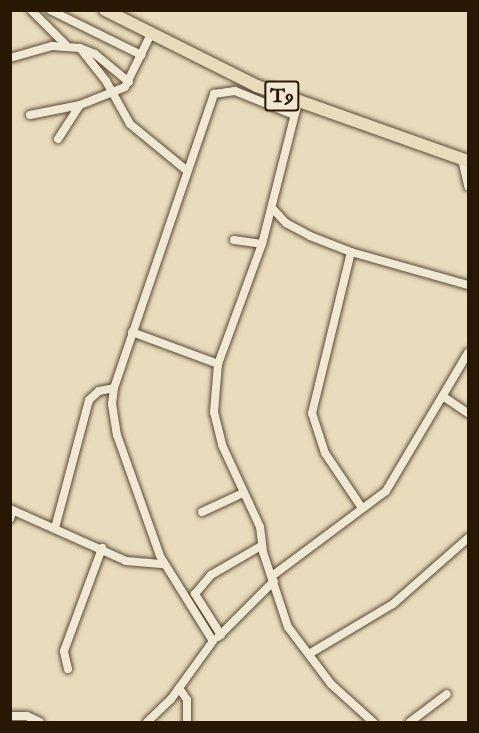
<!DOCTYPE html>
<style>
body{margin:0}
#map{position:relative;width:479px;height:733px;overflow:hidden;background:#e9dcbd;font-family:"IM FELL English",serif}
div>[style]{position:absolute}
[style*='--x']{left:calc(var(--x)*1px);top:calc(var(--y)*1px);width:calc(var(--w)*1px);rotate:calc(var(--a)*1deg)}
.roads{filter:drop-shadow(0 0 2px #594834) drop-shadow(0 0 2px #594834)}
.minor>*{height:8px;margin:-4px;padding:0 4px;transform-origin:4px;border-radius:4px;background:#f1e8d4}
.highway>*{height:12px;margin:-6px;padding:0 6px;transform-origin:6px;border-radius:6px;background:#e9dcbd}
span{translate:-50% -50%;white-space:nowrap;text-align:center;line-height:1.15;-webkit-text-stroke:6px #f1e8d4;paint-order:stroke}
.shield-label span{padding:2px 4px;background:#f1e8d4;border:2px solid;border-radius:4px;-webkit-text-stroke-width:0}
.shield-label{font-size:20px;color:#291706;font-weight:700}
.frame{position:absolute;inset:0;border:12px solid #291706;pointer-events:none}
</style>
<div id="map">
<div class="roads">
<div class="minor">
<div style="--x:31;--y:10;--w:49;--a:45"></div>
<div style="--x:50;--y:10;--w:102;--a:26.3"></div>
<div style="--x:80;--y:48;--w:42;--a:51.8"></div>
<div style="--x:106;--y:81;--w:49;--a:60.8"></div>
<div style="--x:130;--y:124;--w:72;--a:39.4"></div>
<div style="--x:10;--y:58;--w:44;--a:-15.9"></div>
<div style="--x:52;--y:46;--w:28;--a:4"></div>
<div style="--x:80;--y:48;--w:16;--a:22"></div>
<div style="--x:95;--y:54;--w:44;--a:39.5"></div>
<div style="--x:298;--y:102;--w:146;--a:104.2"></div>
<div style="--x:262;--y:244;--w:128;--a:110.1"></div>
<div style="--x:218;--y:364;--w:48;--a:94.8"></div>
<div style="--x:214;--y:412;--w:34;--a:76"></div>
<div style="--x:222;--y:445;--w:90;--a:65.1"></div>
<div style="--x:260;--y:527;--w:25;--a:83"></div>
<div style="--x:263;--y:552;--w:79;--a:71.6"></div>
<div style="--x:288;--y:627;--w:71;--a:53"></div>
<div style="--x:331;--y:684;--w:57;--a:42.1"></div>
<div style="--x:30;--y:115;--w:51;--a:-11.3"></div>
<div style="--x:58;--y:139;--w:40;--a:-57.1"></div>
<div style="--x:80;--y:105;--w:48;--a:-21.8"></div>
<div style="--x:125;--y:87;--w:59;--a:-63.9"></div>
<div style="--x:462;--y:159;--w:28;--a:77"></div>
<div style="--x:272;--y:208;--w:21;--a:47"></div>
<div style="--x:286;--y:223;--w:27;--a:28"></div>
<div style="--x:310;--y:236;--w:44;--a:21.3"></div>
<div style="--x:351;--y:252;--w:122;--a:15.8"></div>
<div style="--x:234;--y:240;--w:28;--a:8"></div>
<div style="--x:351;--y:252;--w:166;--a:103.6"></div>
<div style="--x:312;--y:413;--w:42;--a:72"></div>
<div style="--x:325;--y:453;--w:66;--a:56.1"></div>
<div style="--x:132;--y:332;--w:92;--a:20.4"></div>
<div style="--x:114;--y:388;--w:16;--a:97"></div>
<div style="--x:112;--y:404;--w:31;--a:81"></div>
<div style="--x:117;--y:435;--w:128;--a:70.4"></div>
<div style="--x:160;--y:556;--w:100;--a:58.1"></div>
<div style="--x:213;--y:641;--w:72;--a:125.9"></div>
<div style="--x:171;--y:699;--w:33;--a:136"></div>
<div style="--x:444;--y:397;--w:29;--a:34"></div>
<div style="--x:10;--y:509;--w:127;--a:24.1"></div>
<div style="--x:126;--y:561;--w:38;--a:5"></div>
<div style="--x:202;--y:512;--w:45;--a:-24.9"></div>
<div style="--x:10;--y:519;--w:9;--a:-72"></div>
<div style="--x:55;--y:528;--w:132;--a:-75.1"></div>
<div style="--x:89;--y:400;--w:13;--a:-42"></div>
<div style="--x:99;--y:391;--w:15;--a:-11"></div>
<div style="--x:114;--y:388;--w:311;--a:-71.2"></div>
<div style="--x:214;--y:94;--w:21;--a:-8"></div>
<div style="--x:235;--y:91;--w:64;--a:22.1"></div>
<div style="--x:272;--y:576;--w:142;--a:-36.7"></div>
<div style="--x:386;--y:491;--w:161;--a:-59.3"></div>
<div style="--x:221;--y:635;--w:49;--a:-122.4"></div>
<div style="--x:195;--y:594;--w:25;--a:-50"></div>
<div style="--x:211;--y:575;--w:58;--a:-30.1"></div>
<div style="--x:218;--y:637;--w:79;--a:-45"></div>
<div style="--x:309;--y:654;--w:98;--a:-30.8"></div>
<div style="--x:393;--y:604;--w:100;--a:-41.3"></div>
<div style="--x:68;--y:669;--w:18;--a:-103"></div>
<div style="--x:64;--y:651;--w:110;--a:-69.7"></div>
<div style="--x:179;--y:688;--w:14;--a:56"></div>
<div style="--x:187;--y:700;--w:22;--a:90"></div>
<div style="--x:10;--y:716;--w:17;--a:0"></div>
<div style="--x:27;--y:716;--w:14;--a:25"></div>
<div style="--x:410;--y:722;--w:46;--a:-37.1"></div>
</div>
<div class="highway">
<div style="--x:105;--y:10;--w:170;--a:26.6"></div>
<div style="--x:257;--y:86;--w:224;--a:19.6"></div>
</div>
</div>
<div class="shield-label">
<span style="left:282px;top:96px">T9</span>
</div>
<div class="frame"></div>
</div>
